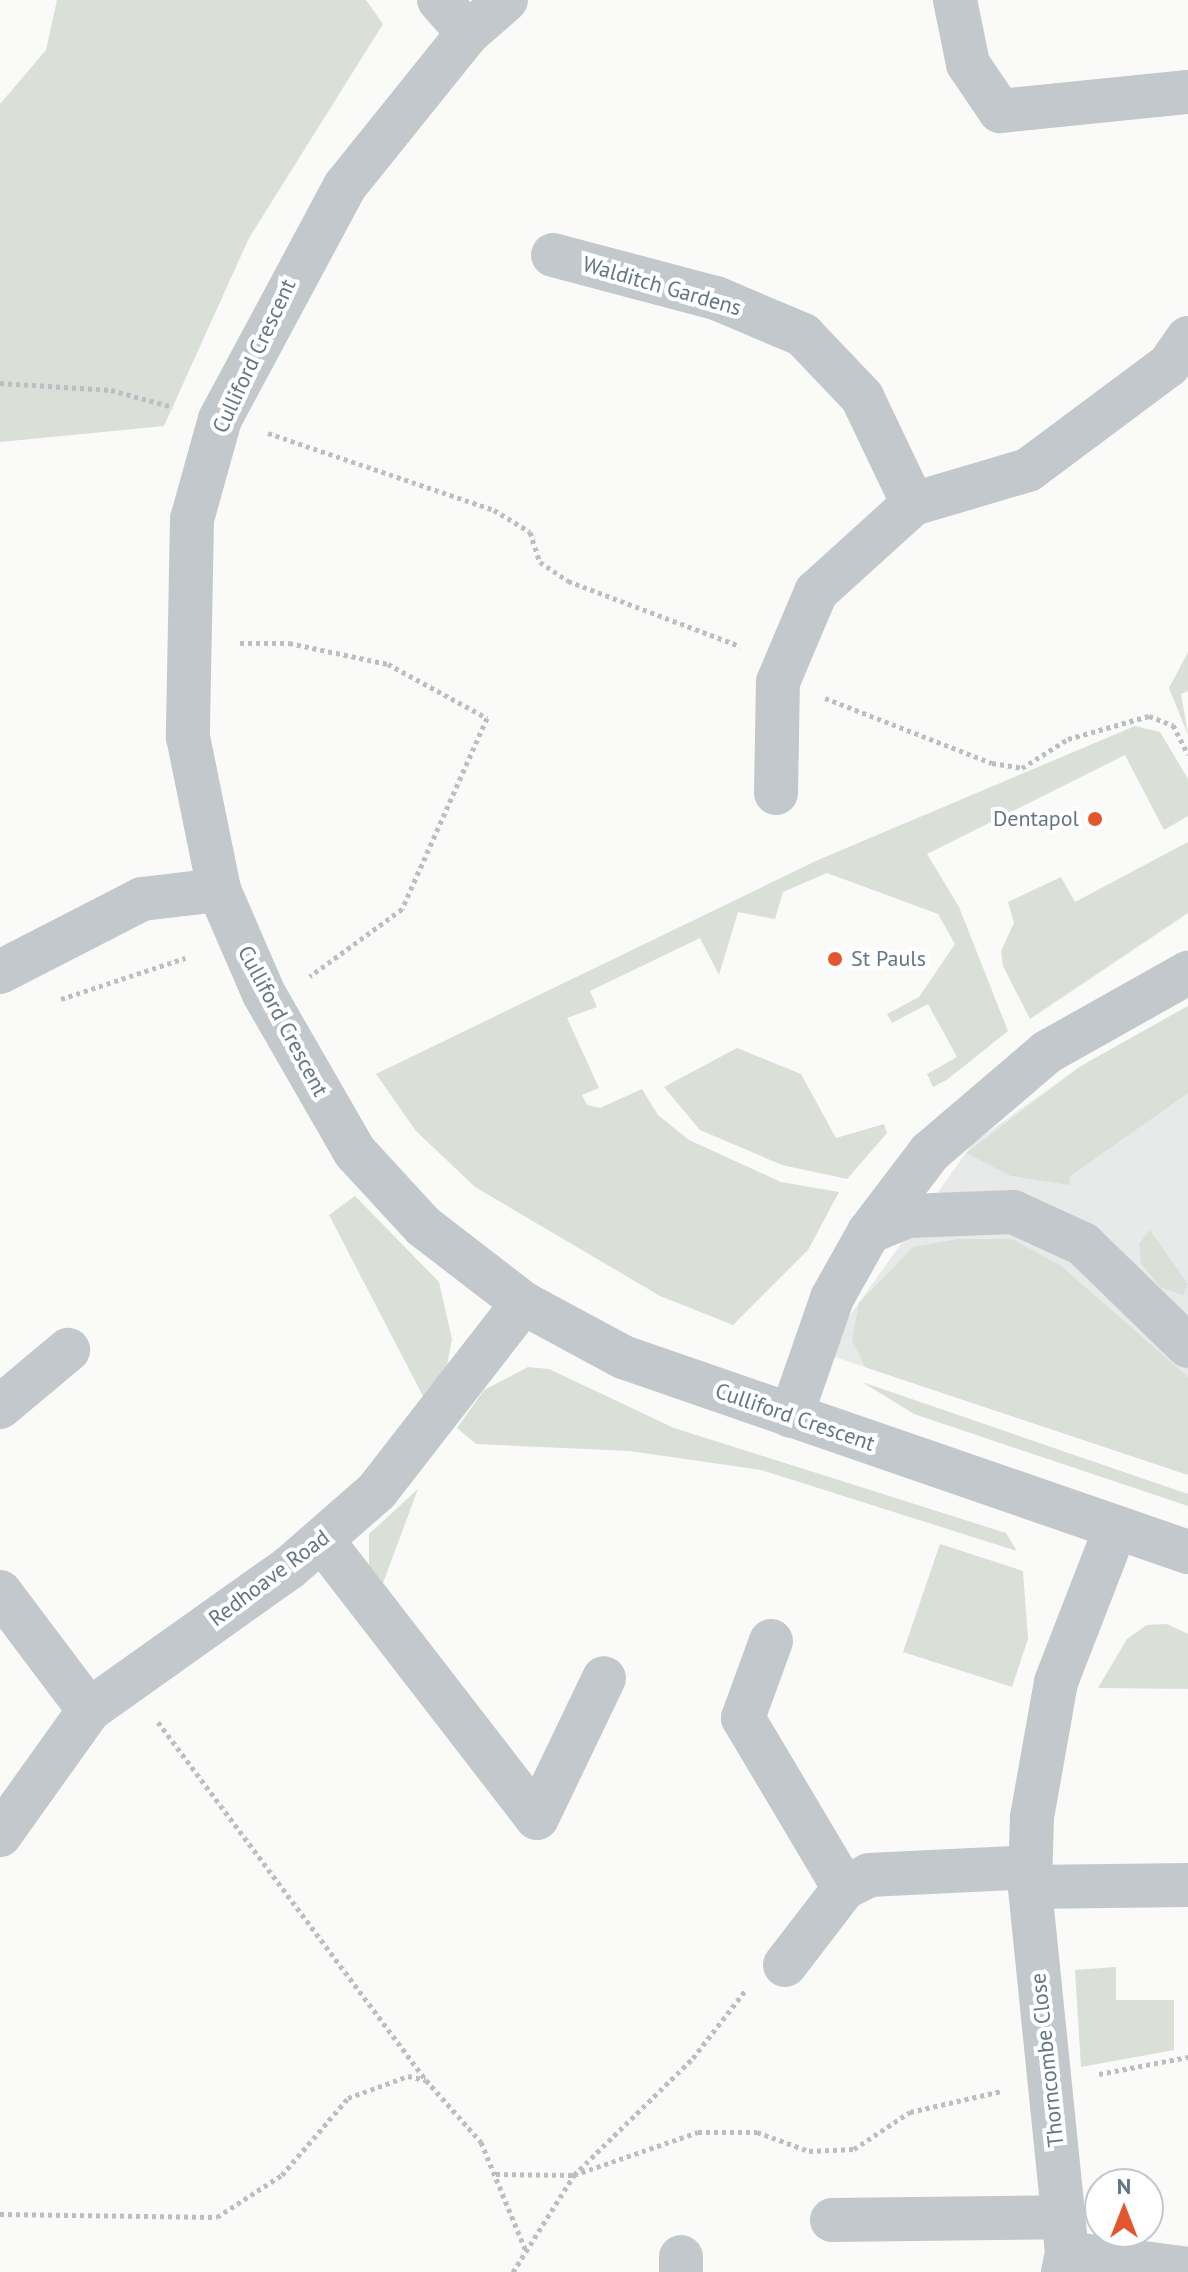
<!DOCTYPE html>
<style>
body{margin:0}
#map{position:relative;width:1188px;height:2272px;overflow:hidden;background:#fafaf8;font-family:"PT Sans",sans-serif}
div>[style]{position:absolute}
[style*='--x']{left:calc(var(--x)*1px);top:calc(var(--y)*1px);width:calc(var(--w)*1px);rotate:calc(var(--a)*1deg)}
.built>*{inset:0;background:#e8e9e9}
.green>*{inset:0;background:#dadfd7}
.path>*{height:5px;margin-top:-2.5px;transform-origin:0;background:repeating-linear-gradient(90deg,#bbbfc2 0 4px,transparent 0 8px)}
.minor>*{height:44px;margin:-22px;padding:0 22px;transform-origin:22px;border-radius:22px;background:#c3c8cc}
.dots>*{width:22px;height:22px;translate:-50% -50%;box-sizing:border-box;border:4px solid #fff;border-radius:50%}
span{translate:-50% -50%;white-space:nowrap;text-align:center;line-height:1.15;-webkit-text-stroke:8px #fff;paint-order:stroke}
.street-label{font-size:22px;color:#657683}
.poi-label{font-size:22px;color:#657683}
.right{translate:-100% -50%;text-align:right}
.left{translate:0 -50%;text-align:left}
.north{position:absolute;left:1084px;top:2168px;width:80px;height:80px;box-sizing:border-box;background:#fff;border:2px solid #c1c8cd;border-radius:50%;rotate:0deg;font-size:22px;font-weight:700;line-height:32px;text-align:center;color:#657683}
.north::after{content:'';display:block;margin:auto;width:28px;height:36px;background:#e4572e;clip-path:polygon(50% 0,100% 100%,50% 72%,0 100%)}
</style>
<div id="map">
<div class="built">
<div style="clip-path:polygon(1188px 1006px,1188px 1475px,823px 1353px,973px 1143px,1081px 1066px)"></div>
</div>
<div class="green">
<div style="clip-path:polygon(57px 0,366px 0,383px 24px,249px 238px,164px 426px,0 442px,0 104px,46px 50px)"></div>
<div style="clip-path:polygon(1188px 652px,1188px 691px,1181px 694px,1188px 735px,1169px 688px)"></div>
<div style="clip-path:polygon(1135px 726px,1160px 732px,1188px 779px,1188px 816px,1164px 830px,1125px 755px,927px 854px,959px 907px,1008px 1031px,948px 1079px,933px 1087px,927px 1074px,957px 1057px,928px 1004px,892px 1023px,887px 1014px,919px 997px,955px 944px,938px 914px,827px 873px,783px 892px,775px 919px,738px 912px,719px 975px,700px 938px,590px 991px,597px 1007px,567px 1018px,599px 1088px,582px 1095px,587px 1105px,600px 1108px,642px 1089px,658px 1115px,689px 1140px,781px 1182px,839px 1192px,808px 1250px,733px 1325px,660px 1296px,475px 1187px,416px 1131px,376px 1074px,818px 860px)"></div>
<div style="clip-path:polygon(1188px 842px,1188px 913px,1030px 1019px,1003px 966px,1001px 951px,1014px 923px,1008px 902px,1061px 877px,1075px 902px)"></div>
<div style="clip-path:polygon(1188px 1006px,1188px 1093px,1069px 1177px,1070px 1185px,1011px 1176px,966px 1153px,1081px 1066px)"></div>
<div style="clip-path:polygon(737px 1048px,801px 1074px,836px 1138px,884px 1124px,887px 1133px,847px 1179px,782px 1165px,700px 1130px,664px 1087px)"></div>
<div style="clip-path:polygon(355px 1196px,439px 1282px,452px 1339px,446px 1371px,426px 1402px,329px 1215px)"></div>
<div style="clip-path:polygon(1150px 1230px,1188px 1284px,1183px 1295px,1160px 1287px,1141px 1263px,1139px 1244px)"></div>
<div style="clip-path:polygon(958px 1239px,1012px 1239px,1060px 1265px,1188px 1377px,1188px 1475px,865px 1367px,852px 1340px,859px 1303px,913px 1247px)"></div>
<div style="clip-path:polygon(528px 1367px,549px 1369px,674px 1428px,1006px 1533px,1017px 1551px,761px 1470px,630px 1451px,476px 1444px,457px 1428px,484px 1390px)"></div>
<div style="clip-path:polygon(862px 1382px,1188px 1494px,1188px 1506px,914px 1414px)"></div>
<div style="clip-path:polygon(418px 1489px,383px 1583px,369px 1565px,369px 1534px)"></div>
<div style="clip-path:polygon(940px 1544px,1023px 1571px,1028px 1639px,1012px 1687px,903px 1652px)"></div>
<div style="clip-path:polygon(1167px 1624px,1188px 1634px,1188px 1689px,1098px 1688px,1127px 1639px,1147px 1625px)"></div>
<div style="clip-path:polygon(1116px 1967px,1116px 2000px,1174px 2000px,1174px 2050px,1081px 2067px,1075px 1970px)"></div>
</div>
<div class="path">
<div style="--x:0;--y:383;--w:111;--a:3.6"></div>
<div style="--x:111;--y:390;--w:64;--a:15.3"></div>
<div style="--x:268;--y:433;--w:239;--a:18.8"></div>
<div style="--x:494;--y:510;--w:42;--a:31.4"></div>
<div style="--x:530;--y:532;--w:32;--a:72"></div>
<div style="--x:540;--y:562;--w:34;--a:34"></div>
<div style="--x:568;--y:581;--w:184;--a:20.7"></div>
<div style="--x:240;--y:643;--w:49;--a:0"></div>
<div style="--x:289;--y:643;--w:101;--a:12"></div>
<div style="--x:388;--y:664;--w:113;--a:28.6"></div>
<div style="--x:487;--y:718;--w:209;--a:114"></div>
<div style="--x:402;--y:909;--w:114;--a:143.9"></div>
<div style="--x:825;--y:698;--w:179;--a:21.3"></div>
<div style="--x:992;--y:763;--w:30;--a:9"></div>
<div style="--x:1022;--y:768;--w:54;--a:-32.2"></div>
<div style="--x:1068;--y:739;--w:84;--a:-15.9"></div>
<div style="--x:1149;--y:716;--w:26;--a:21"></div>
<div style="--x:1173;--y:725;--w:33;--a:63"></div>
<div style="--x:61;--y:999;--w:131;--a:-18.3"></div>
<div style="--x:158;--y:1722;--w:447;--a:53.2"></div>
<div style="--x:426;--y:2080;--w:83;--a:48.4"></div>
<div style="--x:481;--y:2142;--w:116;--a:67.6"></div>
<div style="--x:1099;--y:2074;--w:91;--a:-10.8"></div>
<div style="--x:496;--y:2174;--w:78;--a:0.7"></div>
<div style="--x:574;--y:2175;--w:131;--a:-19.1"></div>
<div style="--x:698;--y:2132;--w:59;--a:0"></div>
<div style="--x:757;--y:2132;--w:55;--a:20.1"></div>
<div style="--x:809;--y:2151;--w:45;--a:-2.5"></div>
<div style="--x:854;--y:2149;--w:67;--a:-33.5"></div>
<div style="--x:910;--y:2112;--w:94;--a:-12.9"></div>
<div style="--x:0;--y:2214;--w:217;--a:0.8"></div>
<div style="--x:217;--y:2217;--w:77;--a:-32.9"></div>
<div style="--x:282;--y:2175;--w:101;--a:-49.4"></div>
<div style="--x:348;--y:2098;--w:64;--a:-20.1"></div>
<div style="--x:408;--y:2076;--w:18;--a:13"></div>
<div style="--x:513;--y:2272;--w:115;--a:-57.8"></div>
<div style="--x:574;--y:2175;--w:167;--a:-44.5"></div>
<div style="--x:693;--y:2058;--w:85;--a:-52.2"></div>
</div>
<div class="minor">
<div style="--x:439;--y:0;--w:44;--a:48.7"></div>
<div style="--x:506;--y:0;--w:50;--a:139"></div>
<div style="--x:468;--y:33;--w:196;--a:128.8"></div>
<div style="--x:345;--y:186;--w:264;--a:118.2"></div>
<div style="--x:220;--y:419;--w:104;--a:105.6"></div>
<div style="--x:192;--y:519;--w:218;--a:91.1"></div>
<div style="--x:188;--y:737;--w:156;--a:78.5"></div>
<div style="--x:219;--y:890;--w:113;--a:66.6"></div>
<div style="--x:264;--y:994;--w:182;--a:60.1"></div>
<div style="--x:355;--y:1152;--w:100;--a:47.4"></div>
<div style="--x:423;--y:1226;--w:126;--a:37.6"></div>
<div style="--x:523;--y:1303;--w:114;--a:28.4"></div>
<div style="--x:623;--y:1357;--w:598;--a:19.04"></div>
<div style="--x:955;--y:0;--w:65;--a:78.5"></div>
<div style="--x:968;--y:64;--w:57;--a:55.8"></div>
<div style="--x:1000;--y:111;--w:189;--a:-5.8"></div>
<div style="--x:553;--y:255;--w:169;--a:14.8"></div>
<div style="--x:716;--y:298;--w:95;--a:23"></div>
<div style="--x:803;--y:335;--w:86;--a:46.4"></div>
<div style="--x:862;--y:397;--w:119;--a:64.5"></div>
<div style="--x:776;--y:793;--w:111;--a:-89"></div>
<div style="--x:778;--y:682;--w:98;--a:-67.1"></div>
<div style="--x:816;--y:592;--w:131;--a:-42.2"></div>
<div style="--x:913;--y:504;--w:120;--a:-16.5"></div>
<div style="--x:1028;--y:470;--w:176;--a:-36.7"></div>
<div style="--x:1169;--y:365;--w:33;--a:-55"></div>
<div style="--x:0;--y:972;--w:160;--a:-27.2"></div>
<div style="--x:142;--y:899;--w:78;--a:-6.7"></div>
<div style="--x:869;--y:1232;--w:41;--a:-22.8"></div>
<div style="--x:907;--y:1216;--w:106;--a:-2.2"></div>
<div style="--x:1013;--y:1212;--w:77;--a:24.6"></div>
<div style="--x:1083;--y:1244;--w:146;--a:44.2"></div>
<div style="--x:0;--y:1407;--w:89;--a:-40"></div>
<div style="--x:791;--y:1416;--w:125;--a:-70.8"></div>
<div style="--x:832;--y:1298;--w:76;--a:-60.7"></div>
<div style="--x:869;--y:1232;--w:101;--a:-52.7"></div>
<div style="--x:930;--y:1152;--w:154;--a:-40.5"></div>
<div style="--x:1047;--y:1052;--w:162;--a:-29.3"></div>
<div style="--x:322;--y:1540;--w:351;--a:52.3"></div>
<div style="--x:537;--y:1818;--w:155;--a:-64.4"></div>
<div style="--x:0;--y:1592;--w:148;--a:53"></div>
<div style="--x:771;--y:1641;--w:82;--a:110"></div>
<div style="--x:743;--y:1718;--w:198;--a:59.3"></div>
<div style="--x:0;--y:1835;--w:153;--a:-54.5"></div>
<div style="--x:89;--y:1710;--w:245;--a:-35.4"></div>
<div style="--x:289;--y:1568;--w:117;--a:-41.2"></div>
<div style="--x:377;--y:1491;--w:238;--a:-52.2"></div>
<div style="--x:1030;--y:1887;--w:158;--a:-0.7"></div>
<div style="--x:785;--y:1965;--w:97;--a:-52.5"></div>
<div style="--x:844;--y:1888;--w:28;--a:-27"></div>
<div style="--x:869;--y:1875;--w:161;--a:-2.8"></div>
<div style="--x:832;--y:2220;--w:231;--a:-0.7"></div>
<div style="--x:1067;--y:2253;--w:122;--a:7.5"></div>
<div style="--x:681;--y:2257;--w:15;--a:90"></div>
<div style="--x:1063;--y:2272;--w:19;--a:-78"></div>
<div style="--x:1067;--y:2253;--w:368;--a:-95.8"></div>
<div style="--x:1030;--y:1887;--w:70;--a:-88.4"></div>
<div style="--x:1032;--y:1817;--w:137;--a:-79.9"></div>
<div style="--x:1056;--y:1682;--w:166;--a:-68.8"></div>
</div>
<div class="dots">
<div style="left:1095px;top:819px;background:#e4572e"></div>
<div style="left:835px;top:959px;background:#e4572e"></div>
</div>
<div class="street-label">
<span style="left:662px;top:286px;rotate:16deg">Walditch Gardens</span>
<span style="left:254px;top:356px;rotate:-65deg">Culliford Crescent</span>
<span style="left:283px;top:1021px;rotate:62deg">Culliford Crescent</span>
<span style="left:795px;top:1417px;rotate:19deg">Culliford Crescent</span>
<span style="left:269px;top:1578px;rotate:-37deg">Redhoave Road</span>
<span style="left:1047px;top:2060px;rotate:-96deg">Thorncombe Close</span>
</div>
<div class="poi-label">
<span class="right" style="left:1079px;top:819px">Dentapol</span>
<span class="left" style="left:851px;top:959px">St Pauls</span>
</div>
<div class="north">N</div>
</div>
